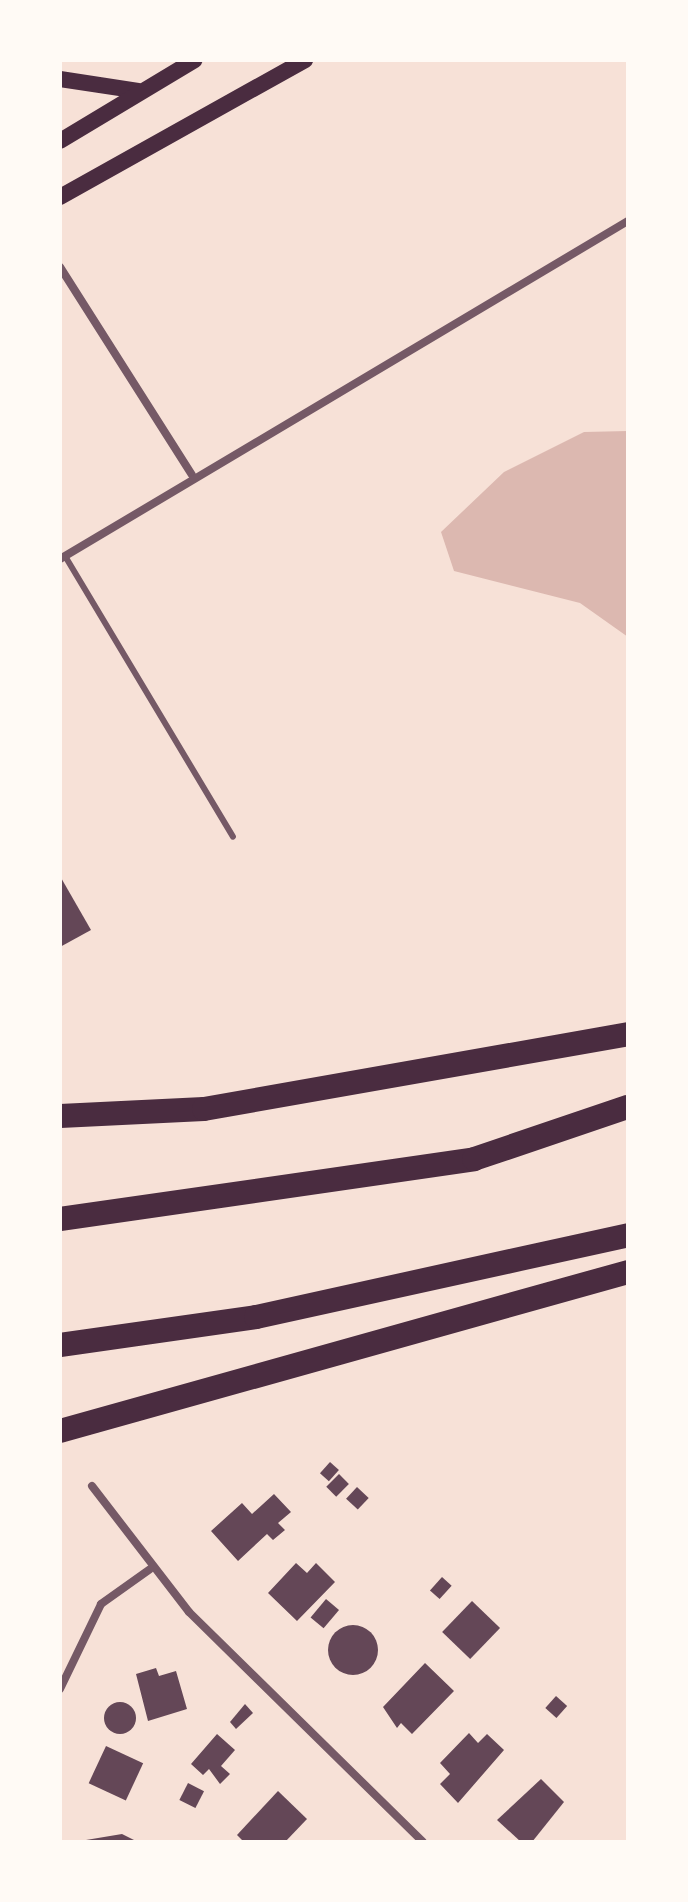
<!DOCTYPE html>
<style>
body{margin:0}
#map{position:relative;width:688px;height:1902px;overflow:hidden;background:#f7e1d7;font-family:Arial,sans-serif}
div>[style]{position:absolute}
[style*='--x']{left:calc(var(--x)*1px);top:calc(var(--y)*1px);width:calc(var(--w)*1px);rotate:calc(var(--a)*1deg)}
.water>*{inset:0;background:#dcb8b0}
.building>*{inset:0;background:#644757;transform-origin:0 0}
.round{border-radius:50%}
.service>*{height:6px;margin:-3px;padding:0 3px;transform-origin:3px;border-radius:3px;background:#755966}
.minor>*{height:8px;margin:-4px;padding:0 4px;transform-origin:4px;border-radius:4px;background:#755966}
.secondary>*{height:16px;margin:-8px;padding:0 8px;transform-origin:8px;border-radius:8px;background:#4a2c40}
.motorway>*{height:24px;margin:-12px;padding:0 12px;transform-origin:12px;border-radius:12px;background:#4a2c40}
span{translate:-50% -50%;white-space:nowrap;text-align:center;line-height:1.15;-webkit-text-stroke:6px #fffaf5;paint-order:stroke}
.frame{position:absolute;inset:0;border:62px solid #fffaf5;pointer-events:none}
</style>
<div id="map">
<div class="water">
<div style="clip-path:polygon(628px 431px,628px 637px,580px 603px,454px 571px,441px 532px,504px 472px,584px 432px)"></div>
</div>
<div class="building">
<div style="clip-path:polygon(60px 876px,91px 930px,60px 947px)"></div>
<div style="left:330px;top:1462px;width:12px;height:15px;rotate:42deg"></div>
<div style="left:339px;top:1474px;width:14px;height:18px;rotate:45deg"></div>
<div style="left:357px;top:1487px;width:16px;height:16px;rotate:43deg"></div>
<div style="clip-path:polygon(274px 1494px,291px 1512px,278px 1523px,285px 1530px,273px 1540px,267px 1534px,238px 1561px,211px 1531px,242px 1503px,252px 1514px)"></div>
<div style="clip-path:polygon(296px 1563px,307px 1573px,316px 1563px,335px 1582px,297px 1621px,268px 1593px)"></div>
<div style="left:442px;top:1577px;width:13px;height:18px;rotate:42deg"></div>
<div style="left:326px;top:1599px;width:17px;height:24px;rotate:40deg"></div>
<div style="left:472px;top:1601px;width:39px;height:43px;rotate:44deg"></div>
<div class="round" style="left:328px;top:1625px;width:50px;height:50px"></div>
<div style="clip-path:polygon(425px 1663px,454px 1691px,412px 1734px,401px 1723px,397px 1728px,383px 1707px)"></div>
<div style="clip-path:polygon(156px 1668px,159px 1676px,176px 1671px,187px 1709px,148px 1721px,136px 1674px)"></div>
<div style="left:556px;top:1696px;width:15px;height:16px;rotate:42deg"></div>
<div class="round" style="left:104px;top:1702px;width:32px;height:32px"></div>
<div style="clip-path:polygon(245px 1704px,253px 1713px,236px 1729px,230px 1722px)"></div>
<div style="clip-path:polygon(469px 1733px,478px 1743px,487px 1734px,504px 1750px,458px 1803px,440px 1784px,450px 1774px,440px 1763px)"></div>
<div style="clip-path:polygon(217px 1734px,235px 1750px,221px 1766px,230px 1774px,220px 1784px,209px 1769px,203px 1775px,191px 1764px)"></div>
<div style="left:106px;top:1746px;width:41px;height:41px;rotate:25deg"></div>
<div style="clip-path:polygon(541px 1779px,564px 1802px,532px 1842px,521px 1842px,497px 1820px)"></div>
<div style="left:188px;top:1783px;width:18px;height:19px;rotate:27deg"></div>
<div style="clip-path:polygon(278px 1791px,307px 1819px,285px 1842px,244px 1842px,237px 1835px)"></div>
<div style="clip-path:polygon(122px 1834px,138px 1842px,86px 1842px,86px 1840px)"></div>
</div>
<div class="service">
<div style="--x:65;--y:556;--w:327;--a:59.1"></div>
</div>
<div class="minor">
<div style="--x:60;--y:267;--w:246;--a:57.6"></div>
<div style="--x:60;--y:559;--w:661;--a:-30.76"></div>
<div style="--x:92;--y:1486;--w:159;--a:52.4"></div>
<div style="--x:189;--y:1612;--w:328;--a:44.5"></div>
<div style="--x:60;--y:1689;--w:94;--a:-64.2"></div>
<div style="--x:101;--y:1604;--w:60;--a:-35.5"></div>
</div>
<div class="secondary">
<div style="--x:60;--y:79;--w:79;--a:8.7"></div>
<div style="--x:60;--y:141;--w:157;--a:-31"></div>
<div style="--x:60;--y:197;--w:281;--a:-29.2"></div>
</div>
<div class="motorway">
<div style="--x:60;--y:1116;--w:144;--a:-2.8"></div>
<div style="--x:204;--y:1109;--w:431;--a:-10"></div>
<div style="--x:60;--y:1219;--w:418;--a:-8.2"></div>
<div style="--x:474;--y:1159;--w:163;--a:-18.7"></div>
<div style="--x:60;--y:1345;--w:198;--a:-8.1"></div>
<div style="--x:256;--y:1317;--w:381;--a:-12.4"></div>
<div style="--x:60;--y:1431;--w:590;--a:-15.64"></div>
</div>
<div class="frame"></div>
</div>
